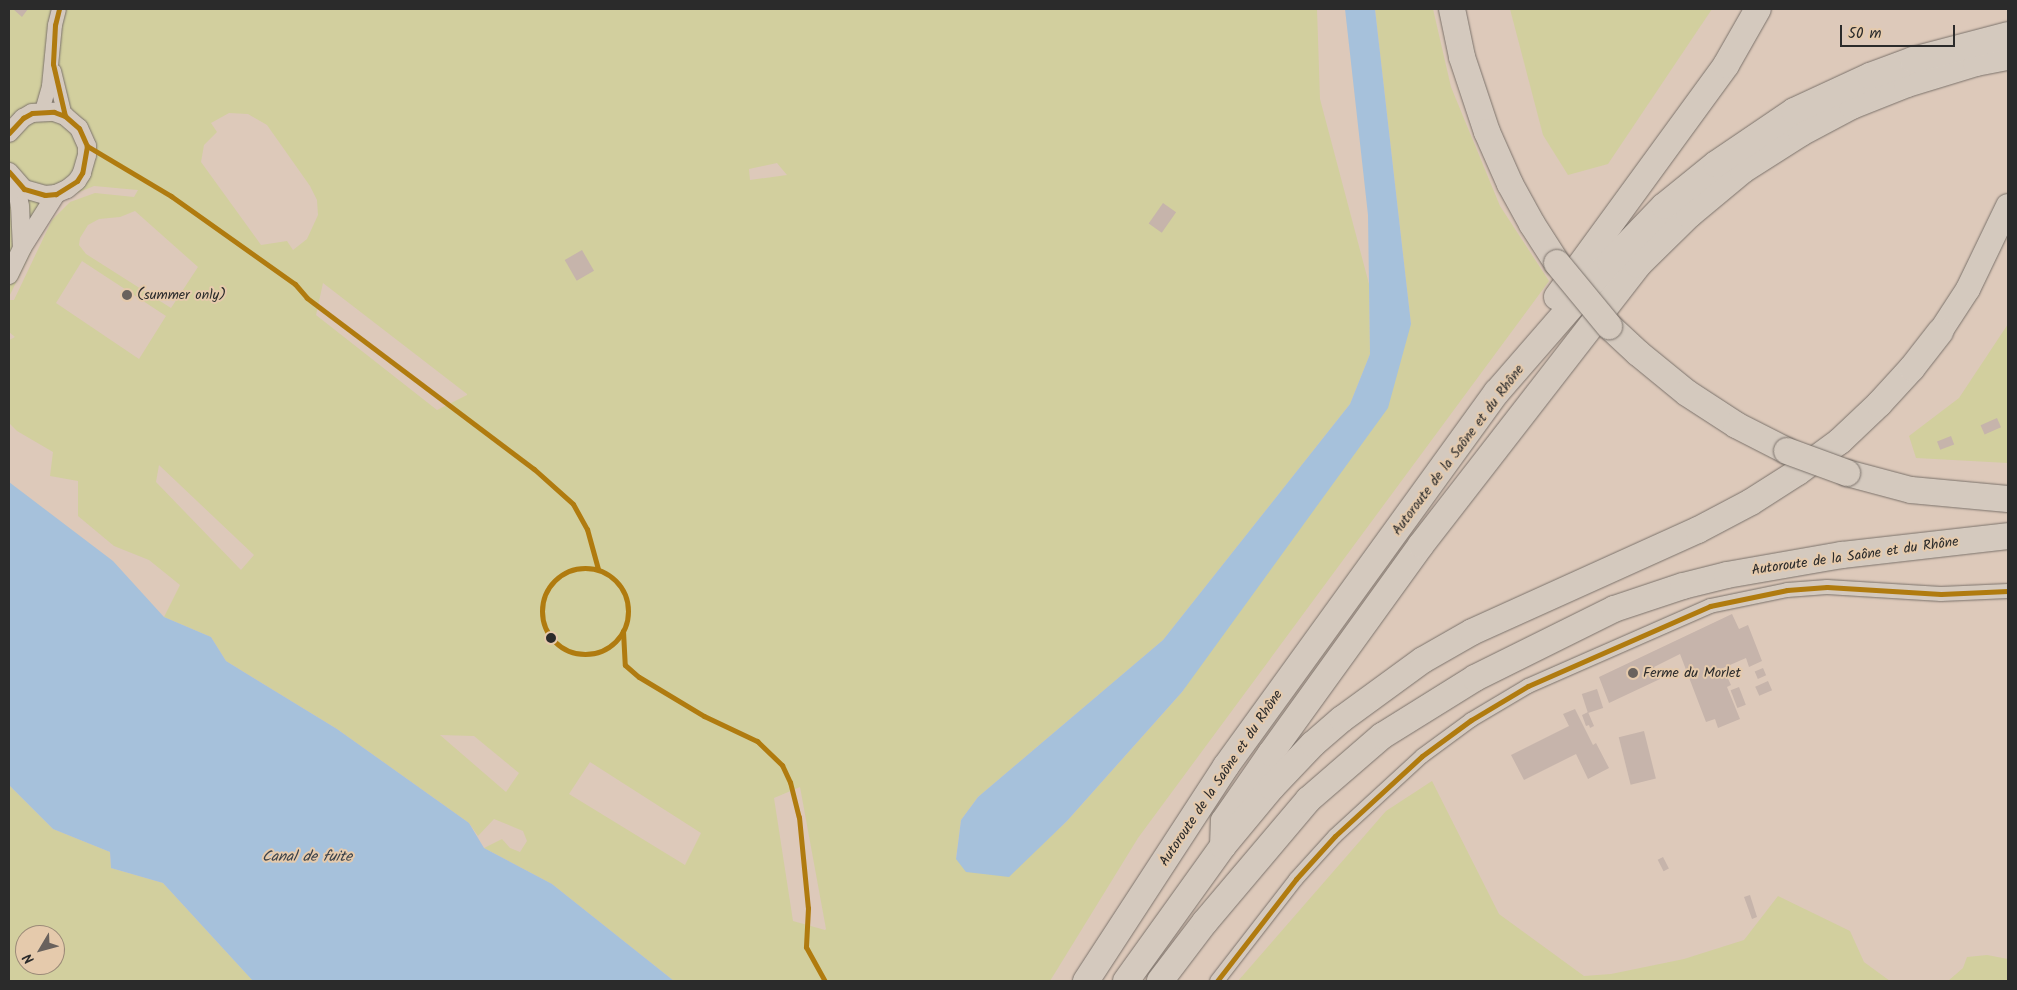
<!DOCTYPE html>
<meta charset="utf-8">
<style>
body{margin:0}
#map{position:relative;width:2017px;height:990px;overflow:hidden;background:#ddc9ba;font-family:Kalam,sans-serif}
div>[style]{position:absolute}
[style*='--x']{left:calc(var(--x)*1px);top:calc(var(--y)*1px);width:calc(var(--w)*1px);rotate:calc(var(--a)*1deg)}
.green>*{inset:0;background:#d2cf9e}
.water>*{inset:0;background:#a6c1db}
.building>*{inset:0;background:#c6b4ab;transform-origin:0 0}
.roads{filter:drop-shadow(0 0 1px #7b726b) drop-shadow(0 0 1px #7b726b)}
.minor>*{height:14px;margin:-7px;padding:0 7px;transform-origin:7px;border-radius:7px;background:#d4c9be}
.tertiary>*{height:18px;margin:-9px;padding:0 9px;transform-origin:9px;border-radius:9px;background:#d4c9be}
.trunk>*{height:24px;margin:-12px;padding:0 12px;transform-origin:12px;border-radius:12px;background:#d4c9be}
.motorway>*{height:26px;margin:-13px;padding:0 13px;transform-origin:13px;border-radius:13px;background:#d4c9be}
.bridges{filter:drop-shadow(0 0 1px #7b726b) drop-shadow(0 0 1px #7b726b)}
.motorway-bridge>*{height:26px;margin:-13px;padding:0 13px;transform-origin:13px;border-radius:13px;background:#d4c9be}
.bus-1>*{height:5px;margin:-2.5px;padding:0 2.5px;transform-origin:2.5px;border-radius:2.5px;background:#b07b0f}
.bus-1>.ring{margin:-2.5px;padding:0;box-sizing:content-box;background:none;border:5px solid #b07b0f;border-radius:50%}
.dots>*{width:14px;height:14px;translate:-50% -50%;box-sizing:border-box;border:2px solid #e5caac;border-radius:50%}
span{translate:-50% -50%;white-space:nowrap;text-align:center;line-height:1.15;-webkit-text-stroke:4px #e5caac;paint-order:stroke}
.poi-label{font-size:14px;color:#2b2b2b}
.left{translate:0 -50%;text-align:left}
.street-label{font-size:14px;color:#2b2b2b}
.water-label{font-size:15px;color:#3a4148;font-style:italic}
.frame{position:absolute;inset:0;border:10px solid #2b2b2b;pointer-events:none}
.north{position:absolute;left:15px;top:925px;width:50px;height:50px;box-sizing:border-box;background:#e5caac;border:1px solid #9b8a78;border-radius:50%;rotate:233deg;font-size:14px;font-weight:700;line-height:20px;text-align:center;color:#2b2b2b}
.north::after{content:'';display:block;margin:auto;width:18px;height:22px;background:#69625d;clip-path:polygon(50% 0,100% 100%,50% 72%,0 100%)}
.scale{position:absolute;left:1840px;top:25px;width:115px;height:22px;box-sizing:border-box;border:2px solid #2b2b2b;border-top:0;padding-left:6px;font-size:15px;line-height:18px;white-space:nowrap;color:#2b2b2b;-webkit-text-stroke:4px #e5caac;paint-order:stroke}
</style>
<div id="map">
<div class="green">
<div style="clip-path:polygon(evenodd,9px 9px,1317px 9px,1320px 99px,1369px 284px,1370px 354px,1350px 404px,1163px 640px,978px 797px,961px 820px,956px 858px,1009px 876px,1067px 821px,1182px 692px,1411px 324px,1375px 9px,1433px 9px,1451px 87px,1500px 206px,1549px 281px,1138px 838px,1050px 981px,674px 981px,552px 884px,484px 848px,502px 839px,510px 848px,520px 852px,527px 841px,523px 831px,494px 819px,478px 836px,469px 823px,337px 729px,226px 661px,211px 637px,164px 617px,180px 585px,149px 560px,114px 546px,78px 516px,78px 481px,50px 476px,53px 452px,17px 431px,9px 423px,9px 340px,15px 337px,9px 332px,9px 300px,14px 300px,52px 220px,70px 202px,95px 193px,134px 197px,138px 190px,94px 186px,65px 198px,49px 215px,9px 297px,9px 9px,229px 113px,248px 114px,267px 125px,310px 186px,317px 200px,318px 215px,307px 239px,293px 250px,287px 241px,261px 245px,201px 162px,204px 145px,217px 132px,211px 123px,229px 113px,9px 9px,777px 163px,787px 175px,750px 180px,749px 169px,777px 163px,9px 9px,135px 211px,198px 267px,171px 308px,86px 254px,79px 245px,80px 238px,88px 225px,99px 219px,120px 217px,135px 211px,9px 9px,82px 261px,166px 316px,139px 359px,56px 303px,82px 261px,9px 9px,323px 283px,467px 394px,467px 395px,437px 410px,316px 315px,323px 283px,9px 9px,159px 465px,254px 555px,241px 570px,156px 482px,159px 465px,9px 9px,440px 735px,474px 736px,519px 773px,506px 792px,440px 735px,9px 9px,590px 762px,701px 833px,685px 865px,569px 794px,590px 762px,9px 9px,800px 787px,826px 929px,825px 930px,793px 921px,774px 798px,800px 787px)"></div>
<div style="clip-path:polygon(1510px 9px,1712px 9px,1608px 164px,1568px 175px,1543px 135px)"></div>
<div style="clip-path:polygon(2008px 324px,2008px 463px,1916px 458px,1909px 436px,1959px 398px)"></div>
<div style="clip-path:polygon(1432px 781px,1499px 914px,1584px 976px,1611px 974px,1684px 959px,1744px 940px,1778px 896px,1850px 931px,1864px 962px,1890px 981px,1238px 981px,1386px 811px)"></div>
<div style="clip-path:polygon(evenodd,9px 785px,53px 829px,110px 852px,111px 868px,163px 883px,253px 981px,9px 981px,9px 785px,25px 935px,55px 935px,55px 965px,25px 965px,25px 935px)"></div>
<div style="clip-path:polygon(1987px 955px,2008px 959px,2008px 981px,1948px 981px,1963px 968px,1967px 957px)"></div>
</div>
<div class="water">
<div style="clip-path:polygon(1345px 9px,1375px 9px,1411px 324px,1388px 408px,1182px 692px,1067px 821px,1009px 877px,966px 872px,956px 859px,961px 820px,978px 797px,1163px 640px,1350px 404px,1370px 354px,1368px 215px)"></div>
<div style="clip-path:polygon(9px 482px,113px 561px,164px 617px,211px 637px,226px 661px,337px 729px,469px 823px,484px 848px,552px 884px,674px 981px,253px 981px,163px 883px,111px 868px,110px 852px,53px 829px,9px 785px)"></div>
</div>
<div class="building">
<div style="clip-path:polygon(13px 9px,28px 9px,22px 17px)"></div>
<div style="left:1163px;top:203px;width:16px;height:25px;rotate:35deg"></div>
<div style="left:582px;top:250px;width:24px;height:20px;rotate:60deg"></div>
<div style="left:1997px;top:418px;width:10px;height:18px;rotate:66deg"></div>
<div style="left:1951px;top:436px;width:9px;height:15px;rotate:69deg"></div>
<div style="clip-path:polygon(1732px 614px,1739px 629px,1748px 625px,1762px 661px,1749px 667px,1746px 658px,1723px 668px,1731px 685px,1727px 687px,1740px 719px,1718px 728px,1715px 719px,1706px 722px,1680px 654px,1654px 667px,1660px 679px,1609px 703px,1599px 677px)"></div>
<div style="left:1763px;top:668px;width:8px;height:9px;rotate:67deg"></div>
<div style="left:1768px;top:681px;width:10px;height:14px;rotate:66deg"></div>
<div style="left:1739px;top:687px;width:19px;height:9px;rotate:69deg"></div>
<div style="left:1597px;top:689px;width:20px;height:16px;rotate:72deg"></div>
<div style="clip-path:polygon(1575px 709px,1593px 745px,1596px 743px,1609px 768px,1588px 779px,1576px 754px,1524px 780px,1511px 755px,1569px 726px,1563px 714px)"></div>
<div style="clip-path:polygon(1588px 712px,1594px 726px,1590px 728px,1589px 725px,1586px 726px,1582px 715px)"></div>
<div style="left:1644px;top:731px;width:49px;height:26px;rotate:76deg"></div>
<div style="left:1663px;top:857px;width:13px;height:6px;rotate:63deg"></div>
<div style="clip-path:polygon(1750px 895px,1757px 917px,1752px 919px,1744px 897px)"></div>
</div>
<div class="roads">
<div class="minor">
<div style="--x:54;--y:71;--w:46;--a:76.3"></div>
<div style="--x:42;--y:111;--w:26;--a:-74"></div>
<div style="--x:49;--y:86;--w:61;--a:-84.4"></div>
<div style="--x:55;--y:25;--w:16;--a:-76"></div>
<div style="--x:1217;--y:981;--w:129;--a:-52.2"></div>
<div style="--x:1296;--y:879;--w:58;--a:-47.8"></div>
<div style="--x:1335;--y:836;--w:118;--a:-42.6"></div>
<div style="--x:1422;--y:756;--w:61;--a:-36.3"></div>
<div style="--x:1471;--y:720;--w:66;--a:-30.8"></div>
<div style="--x:1528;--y:686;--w:199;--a:-23.7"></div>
<div style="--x:1710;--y:606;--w:79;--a:-11.7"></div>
<div style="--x:1787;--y:590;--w:40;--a:-4.3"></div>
<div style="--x:1827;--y:587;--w:114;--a:3.5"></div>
<div style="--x:1941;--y:594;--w:67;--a:-2.6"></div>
</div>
<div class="tertiary">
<div style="--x:9;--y:133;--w:21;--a:-47"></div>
<div style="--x:23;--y:118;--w:10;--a:-29"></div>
<div style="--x:32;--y:113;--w:22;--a:-3"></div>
<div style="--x:54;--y:112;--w:12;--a:20"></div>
<div style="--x:65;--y:116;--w:18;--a:41"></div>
<div style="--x:79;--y:128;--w:20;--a:66"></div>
<div style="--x:87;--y:146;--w:9;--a:90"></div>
<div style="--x:87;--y:155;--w:19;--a:106"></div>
<div style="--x:82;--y:173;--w:9;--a:122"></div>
<div style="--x:77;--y:181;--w:13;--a:141"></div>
<div style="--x:67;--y:189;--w:12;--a:156"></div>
<div style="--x:56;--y:194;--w:11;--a:175"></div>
<div style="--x:45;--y:195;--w:22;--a:-164"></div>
<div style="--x:24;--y:189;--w:23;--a:-131"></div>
<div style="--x:16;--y:182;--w:24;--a:81"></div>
<div style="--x:20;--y:206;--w:42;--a:87.3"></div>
<div style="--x:9;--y:275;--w:30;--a:-64"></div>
<div style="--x:22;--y:248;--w:64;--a:-57.8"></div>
</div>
<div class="trunk">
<div style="--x:1940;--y:332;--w:51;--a:-56.9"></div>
<div style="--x:1968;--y:289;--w:92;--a:-64.3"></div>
</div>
<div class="motorway">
<div style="--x:1452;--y:9;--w:49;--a:78.2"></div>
<div style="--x:1462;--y:57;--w:79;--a:71.6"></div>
<div style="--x:1487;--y:132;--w:57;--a:66.1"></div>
<div style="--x:1510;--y:184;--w:46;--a:61.2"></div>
<div style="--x:1532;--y:224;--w:46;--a:57.3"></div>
<div style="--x:1557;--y:297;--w:287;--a:-53.9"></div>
<div style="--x:1726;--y:65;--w:64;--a:-60.3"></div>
<div style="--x:1609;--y:326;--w:40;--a:43"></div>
<div style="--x:1638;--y:353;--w:63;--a:39.2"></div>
<div style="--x:1687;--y:393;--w:59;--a:33.1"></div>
<div style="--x:1736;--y:425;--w:57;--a:27"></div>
<div style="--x:1847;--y:473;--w:66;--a:14.9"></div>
<div style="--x:1911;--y:490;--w:97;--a:5.3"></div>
<div style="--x:1223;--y:846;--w:25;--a:-88"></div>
<div style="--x:1224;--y:821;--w:83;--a:-55.3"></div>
<div style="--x:1271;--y:753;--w:256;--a:-54.2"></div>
<div style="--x:1421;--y:545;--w:354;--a:-52.2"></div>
<div style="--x:1638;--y:265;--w:71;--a:-44.4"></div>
<div style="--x:1689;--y:215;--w:70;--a:-39.8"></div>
<div style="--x:1743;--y:170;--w:69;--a:-32.5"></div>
<div style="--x:1801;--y:133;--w:58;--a:-27.9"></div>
<div style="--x:1852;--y:106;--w:59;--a:-21.8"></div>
<div style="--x:1907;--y:84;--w:72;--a:-16.9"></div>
<div style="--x:1976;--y:63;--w:33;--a:-11"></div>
<div style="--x:1086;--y:981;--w:257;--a:-56.9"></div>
<div style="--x:1226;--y:766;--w:462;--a:-54.1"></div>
<div style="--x:1497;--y:392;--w:172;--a:-49"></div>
<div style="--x:1610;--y:262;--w:78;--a:-46"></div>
<div style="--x:1664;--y:206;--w:67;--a:-38.9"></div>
<div style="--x:1716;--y:164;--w:94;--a:-34.2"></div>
<div style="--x:1794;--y:111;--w:84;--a:-24.7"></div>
<div style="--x:1870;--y:76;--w:46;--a:-20.4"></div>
<div style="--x:1913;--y:60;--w:98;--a:-14.7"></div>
<div style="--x:1126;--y:981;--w:166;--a:-54.3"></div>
<div style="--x:1223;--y:846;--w:77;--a:-50.3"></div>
<div style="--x:1272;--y:787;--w:59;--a:-46.4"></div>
<div style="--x:1313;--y:744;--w:38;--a:-41"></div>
<div style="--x:1342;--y:719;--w:100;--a:-36.1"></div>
<div style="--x:1423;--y:660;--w:56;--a:-29.7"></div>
<div style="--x:1472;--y:632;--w:248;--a:-24.3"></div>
<div style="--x:1698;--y:530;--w:60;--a:-27.8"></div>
<div style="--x:1751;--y:502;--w:56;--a:-32.6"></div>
<div style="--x:1798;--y:472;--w:52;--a:-36.4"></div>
<div style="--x:1840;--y:441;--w:54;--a:-43.5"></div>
<div style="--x:1879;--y:404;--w:49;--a:-47.5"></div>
<div style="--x:1912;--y:368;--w:46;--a:-52.1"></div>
<div style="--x:1160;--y:981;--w:74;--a:-52.7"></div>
<div style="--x:1205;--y:922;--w:160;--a:-49.8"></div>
<div style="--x:1308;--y:800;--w:98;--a:-40.9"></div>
<div style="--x:1382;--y:736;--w:110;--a:-31.9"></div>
<div style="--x:1475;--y:678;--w:155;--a:-26.4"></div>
<div style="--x:1614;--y:609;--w:73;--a:-18.4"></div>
<div style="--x:1683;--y:586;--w:45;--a:-14"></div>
<div style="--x:1727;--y:575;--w:117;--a:-9.9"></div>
<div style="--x:1842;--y:555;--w:167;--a:-6.5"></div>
</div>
</div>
<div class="bridges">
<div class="motorway-bridge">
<div style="--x:1557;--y:263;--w:82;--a:50.5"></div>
<div style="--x:1787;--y:451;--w:64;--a:20.1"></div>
</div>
</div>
<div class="bus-1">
<div style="--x:59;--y:9;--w:16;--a:104"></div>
<div style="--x:55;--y:25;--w:39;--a:93"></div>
<div style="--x:53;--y:64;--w:53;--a:77"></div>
<div style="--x:9;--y:133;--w:21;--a:-47"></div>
<div style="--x:23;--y:118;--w:10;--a:-29"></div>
<div style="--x:32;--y:113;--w:22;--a:-3"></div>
<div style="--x:54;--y:112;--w:12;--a:20"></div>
<div style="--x:65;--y:116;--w:18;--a:41"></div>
<div style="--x:79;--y:128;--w:20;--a:66"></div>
<div style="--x:87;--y:146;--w:27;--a:100"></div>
<div style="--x:82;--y:173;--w:9;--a:122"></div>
<div style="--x:77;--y:181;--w:25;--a:148"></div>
<div style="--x:56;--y:194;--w:11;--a:175"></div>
<div style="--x:45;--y:195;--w:22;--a:-164"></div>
<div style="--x:24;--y:189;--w:23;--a:-131"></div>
<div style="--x:87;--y:146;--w:98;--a:30.8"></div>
<div style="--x:171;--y:196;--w:152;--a:35.4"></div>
<div style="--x:295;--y:284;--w:18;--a:49"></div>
<div style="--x:307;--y:298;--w:284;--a:37"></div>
<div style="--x:534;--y:469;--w:52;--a:41.9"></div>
<div style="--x:573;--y:504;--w:29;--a:61"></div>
<div style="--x:587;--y:529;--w:41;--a:74.6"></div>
<div class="ring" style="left:542px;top:568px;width:81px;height:81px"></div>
<div style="--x:623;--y:631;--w:34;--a:87"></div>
<div style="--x:625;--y:665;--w:18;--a:41"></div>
<div style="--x:639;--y:677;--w:76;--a:31"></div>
<div style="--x:704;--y:716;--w:59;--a:25.3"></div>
<div style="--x:757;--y:741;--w:35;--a:44"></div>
<div style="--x:782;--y:765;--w:19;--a:65"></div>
<div style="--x:790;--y:782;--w:36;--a:76"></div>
<div style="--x:799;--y:817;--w:91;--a:84.4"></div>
<div style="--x:808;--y:908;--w:39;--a:93"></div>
<div style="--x:806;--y:947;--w:39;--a:61"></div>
<div style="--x:1217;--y:981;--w:129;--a:-52.2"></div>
<div style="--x:1296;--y:879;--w:58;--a:-47.8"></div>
<div style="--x:1335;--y:836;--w:118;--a:-42.6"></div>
<div style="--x:1422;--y:756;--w:61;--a:-36.3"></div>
<div style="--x:1471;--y:720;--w:66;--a:-30.8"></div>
<div style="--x:1528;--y:686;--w:199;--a:-23.7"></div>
<div style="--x:1710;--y:606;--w:79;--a:-11.7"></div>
<div style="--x:1787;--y:590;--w:40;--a:-4.3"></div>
<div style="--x:1827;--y:587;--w:114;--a:3.5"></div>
<div style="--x:1941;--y:594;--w:67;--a:-2.6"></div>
</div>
<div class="dots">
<div style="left:127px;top:295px;background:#69625d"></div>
<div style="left:551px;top:638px;background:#2b2b2b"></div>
<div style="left:1633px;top:673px;background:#69625d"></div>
</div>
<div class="poi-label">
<span class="left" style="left:137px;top:295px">(summer only)</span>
<span class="left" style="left:1643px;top:673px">Ferme du Morlet</span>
</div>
<div class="street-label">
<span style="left:1458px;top:450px;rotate:-53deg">Autoroute de la Saône et du Rhône</span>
<span style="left:1855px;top:556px;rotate:-8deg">Autoroute de la Saône et du Rhône</span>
<span style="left:1221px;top:778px;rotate:-56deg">Autoroute de la Saône et du Rhône</span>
</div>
<div class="water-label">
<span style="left:307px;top:858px">Canal de fuite</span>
</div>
<div class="frame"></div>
<div class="north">N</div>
<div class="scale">50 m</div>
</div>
